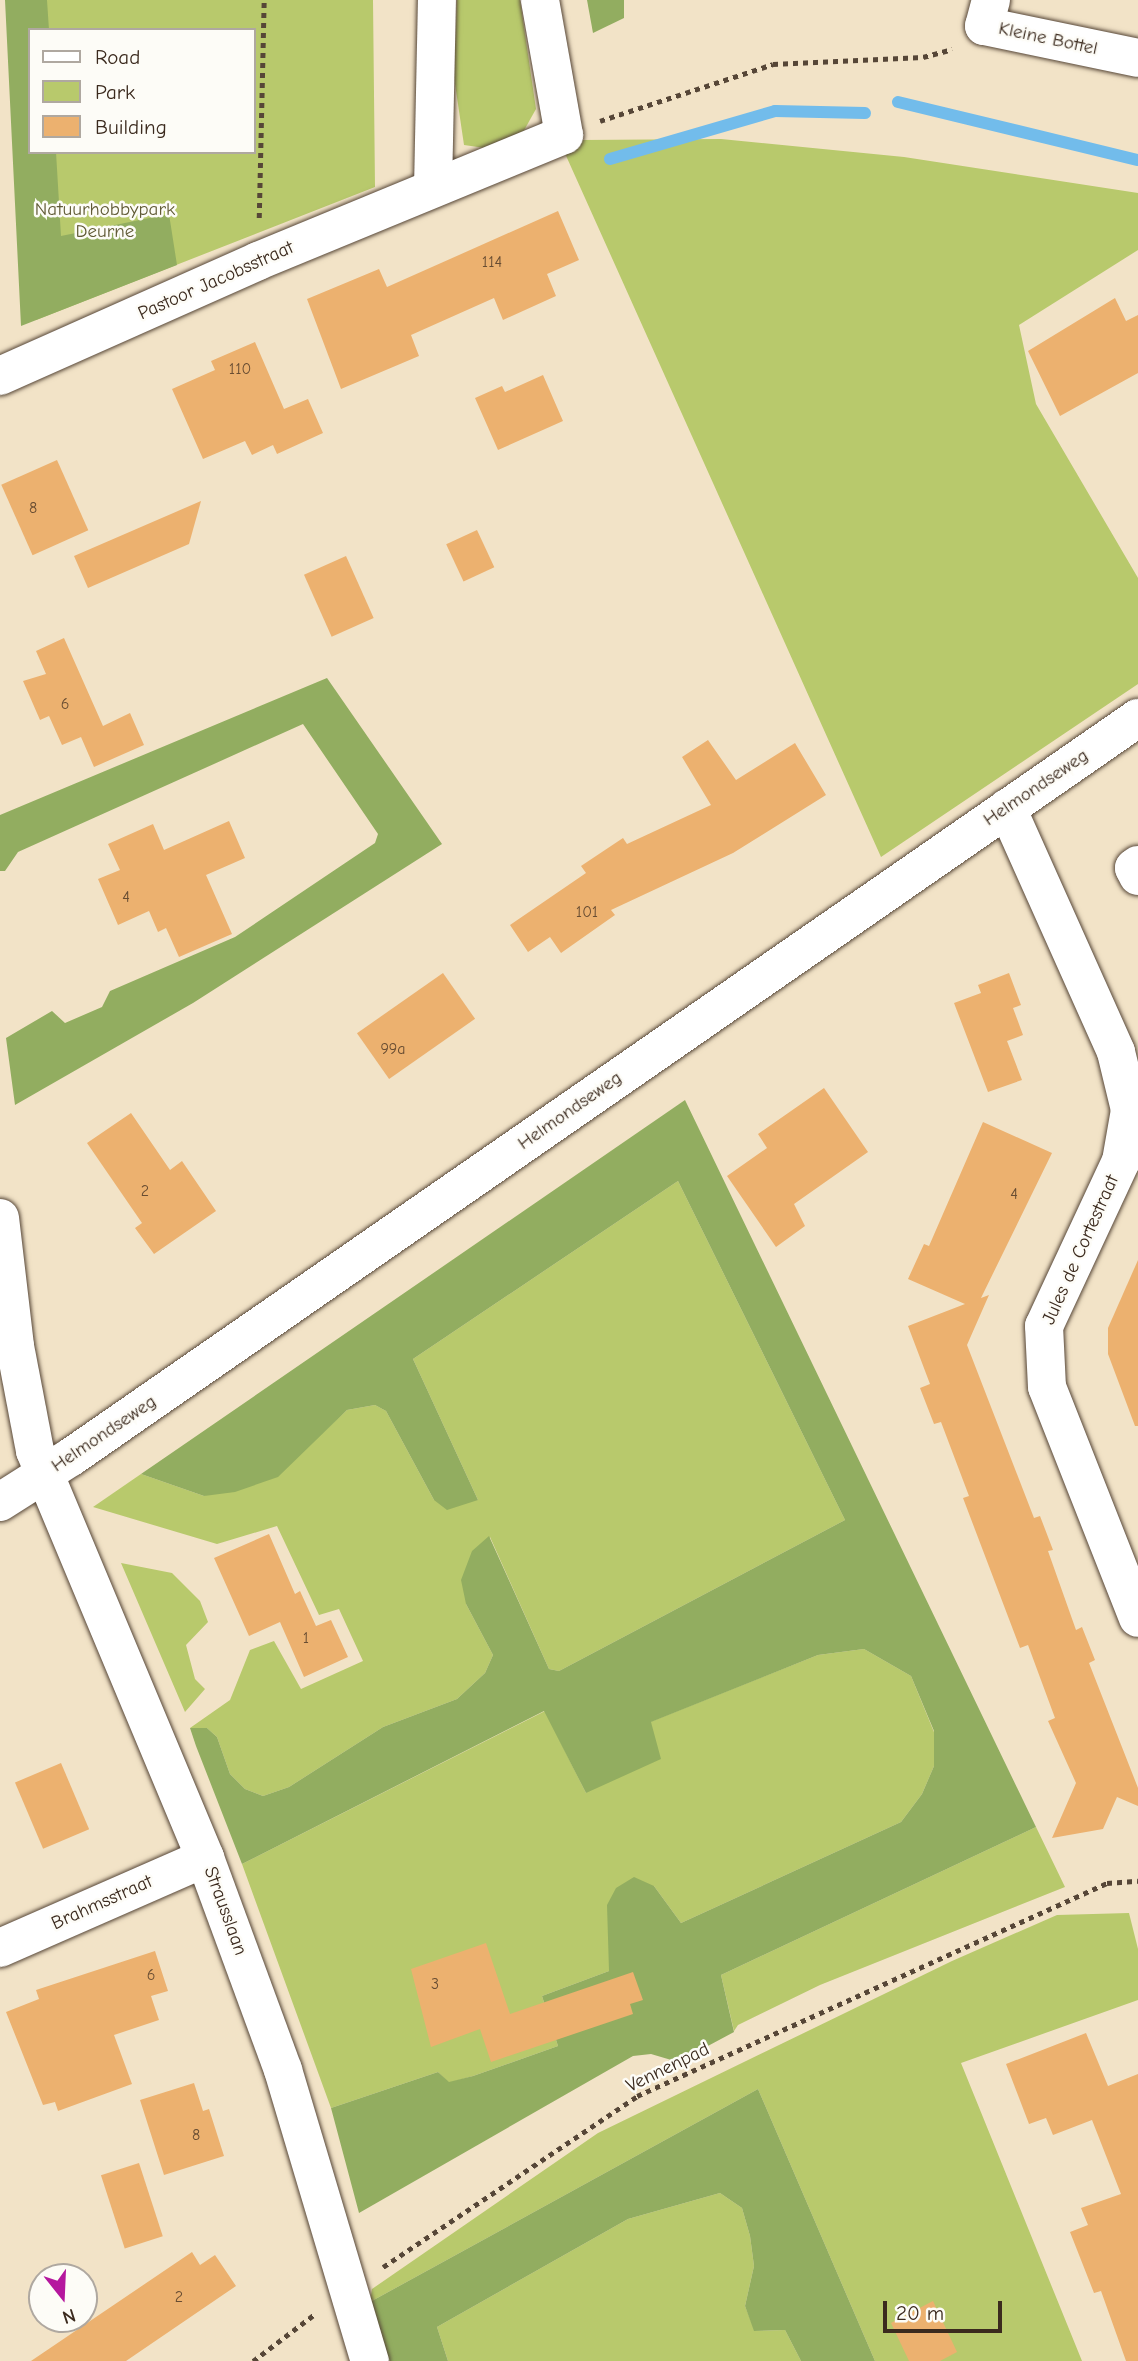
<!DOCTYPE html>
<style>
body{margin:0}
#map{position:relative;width:1138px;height:2361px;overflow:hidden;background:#f2e3c7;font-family:"Comic Neue",sans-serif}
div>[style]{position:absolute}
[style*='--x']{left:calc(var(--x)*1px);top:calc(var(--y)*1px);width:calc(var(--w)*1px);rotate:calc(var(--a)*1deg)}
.green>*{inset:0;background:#b8c96c}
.forest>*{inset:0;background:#92ad60}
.stream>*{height:12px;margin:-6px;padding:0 6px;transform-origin:6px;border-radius:6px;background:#72bceb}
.building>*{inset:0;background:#ecb16f;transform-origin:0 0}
.path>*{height:4.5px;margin-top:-2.25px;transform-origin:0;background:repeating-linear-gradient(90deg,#564637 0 5px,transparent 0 10px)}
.roads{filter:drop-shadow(0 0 2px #564637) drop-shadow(0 0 2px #564637)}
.minor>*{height:38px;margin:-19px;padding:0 19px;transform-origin:19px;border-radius:19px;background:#fff}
span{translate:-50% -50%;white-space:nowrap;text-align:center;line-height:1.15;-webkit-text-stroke:5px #fdfcf7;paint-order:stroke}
.number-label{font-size:16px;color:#674c32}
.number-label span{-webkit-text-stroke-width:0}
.street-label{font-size:19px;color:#3b2a1e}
.park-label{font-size:19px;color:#605a35}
.legend{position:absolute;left:28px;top:28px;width:228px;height:126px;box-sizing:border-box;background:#fdfcf7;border:2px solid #afa8a0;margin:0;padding:9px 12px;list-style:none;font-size:21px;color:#3b2a1e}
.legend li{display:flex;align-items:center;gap:14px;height:35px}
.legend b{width:35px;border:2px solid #afa8a0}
.north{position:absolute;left:28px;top:2263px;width:70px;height:70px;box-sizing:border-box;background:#fdfcf7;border:2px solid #afa8a0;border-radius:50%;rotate:162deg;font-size:19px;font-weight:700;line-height:28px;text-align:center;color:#3b2a1e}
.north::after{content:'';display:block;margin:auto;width:24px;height:32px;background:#b5179e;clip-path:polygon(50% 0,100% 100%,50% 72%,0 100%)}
.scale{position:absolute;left:883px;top:2301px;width:119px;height:32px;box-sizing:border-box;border:4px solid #3b2a1e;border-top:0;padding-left:9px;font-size:21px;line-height:24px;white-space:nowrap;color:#3b2a1e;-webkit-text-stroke:5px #fdfcf7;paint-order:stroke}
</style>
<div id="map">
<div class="green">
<div style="clip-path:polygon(40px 0,373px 0,375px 187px,36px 320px,38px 152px,254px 152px,254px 30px,40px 30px)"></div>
<div style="clip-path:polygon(457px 0,520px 0,536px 109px,522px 134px,492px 149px,464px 145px,454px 77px)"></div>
<div style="clip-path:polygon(721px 139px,904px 157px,1138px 193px,1138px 250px,1019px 325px,1036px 404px,1138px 578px,1138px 684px,881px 857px,563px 149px,581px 140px)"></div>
<div style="clip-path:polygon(678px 1181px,845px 1520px,559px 1671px,549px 1669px,490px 1537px,466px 1604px,493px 1655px,485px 1673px,457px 1699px,383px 1727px,289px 1787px,263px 1796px,245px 1789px,230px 1774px,217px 1737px,207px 1728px,190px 1728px,230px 1700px,250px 1650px,274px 1641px,301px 1689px,363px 1661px,339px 1609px,319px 1615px,277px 1526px,217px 1544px,93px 1507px,141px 1474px,204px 1496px,319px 1436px,347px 1410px,375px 1405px,386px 1411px,434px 1500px,478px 1500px,413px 1359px)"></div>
<div style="clip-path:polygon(121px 1563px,172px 1573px,200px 1601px,208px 1622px,186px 1645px,195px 1679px,205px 1689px,185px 1712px)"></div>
<div style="clip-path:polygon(864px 1649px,911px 1676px,934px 1732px,934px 1766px,922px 1794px,901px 1822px,681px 1923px,654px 1886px,610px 1957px,609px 1971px,542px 1996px,558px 2046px,473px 2076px,449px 2083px,438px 2072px,331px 2108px,242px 1864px,545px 1711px,586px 1793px,650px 1722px,818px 1655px)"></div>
<div style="clip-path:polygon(1036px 1827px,1065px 1887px,820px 1985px,738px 2025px,734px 2031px,721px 1975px)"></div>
<div style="clip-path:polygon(1129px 1913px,1138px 1949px,1138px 2000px,961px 2063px,1082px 2361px,875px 2361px,758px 2089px,370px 2302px,372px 2289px,598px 2133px,952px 1961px,1057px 1915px)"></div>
<div style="clip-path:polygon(720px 2193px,742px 2208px,750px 2236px,754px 2266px,745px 2306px,755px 2331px,785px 2330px,801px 2361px,448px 2361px,437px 2327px,628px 2219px)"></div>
</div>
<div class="forest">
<div style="clip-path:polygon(5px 0,47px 0,49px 30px,30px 30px,30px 152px,56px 152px,61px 236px,169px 214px,177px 265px,21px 326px)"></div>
<div style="clip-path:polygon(587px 0,624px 0,624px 18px,593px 33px)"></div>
<div style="clip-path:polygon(327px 678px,442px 844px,193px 1003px,15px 1105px,6px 1038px,52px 1011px,65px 1023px,102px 1007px,110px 991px,235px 937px,375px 843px,378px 834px,303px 724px,18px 852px,5px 871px,0 871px,0 815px)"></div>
<div style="clip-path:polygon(685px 1100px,1036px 1827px,721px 1975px,734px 2032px,678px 2062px,651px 2054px,633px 2056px,359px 2213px,331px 2108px,438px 2072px,449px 2082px,473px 2076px,558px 2046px,542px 1996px,609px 1971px,607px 1905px,616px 1888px,634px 1877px,654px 1886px,681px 1923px,901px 1822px,922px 1794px,934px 1766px,934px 1731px,911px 1676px,864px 1649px,818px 1655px,651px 1722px,661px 1759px,586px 1793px,544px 1711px,242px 1864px,196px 1746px,190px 1728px,207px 1728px,217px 1737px,230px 1774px,245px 1789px,263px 1796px,289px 1787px,383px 1727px,457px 1699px,485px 1673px,493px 1655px,466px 1604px,461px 1580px,472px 1551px,489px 1536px,549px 1669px,559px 1671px,845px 1520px,678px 1181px,413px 1359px,478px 1500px,447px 1510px,434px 1500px,386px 1411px,375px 1405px,347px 1410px,278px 1477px,235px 1492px,204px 1496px,141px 1474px)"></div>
<div style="clip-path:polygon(758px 2089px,875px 2361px,801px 2361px,785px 2330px,754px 2331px,745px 2306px,754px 2266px,750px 2236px,742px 2208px,720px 2193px,628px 2219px,437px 2327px,448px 2361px,387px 2361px,370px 2302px)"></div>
</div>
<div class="stream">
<div style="--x:898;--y:102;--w:247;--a:13.6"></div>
<div style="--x:610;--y:159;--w:172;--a:-16.2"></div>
<div style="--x:775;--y:111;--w:90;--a:1.3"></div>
</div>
<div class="building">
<div style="clip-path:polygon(558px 211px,579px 260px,547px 274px,556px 296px,503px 320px,494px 298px,411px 335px,419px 356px,341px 389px,307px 299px,379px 269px,387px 287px)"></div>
<div style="clip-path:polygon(1115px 298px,1126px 321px,1138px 315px,1138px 373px,1060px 416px,1028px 351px)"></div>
<div style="clip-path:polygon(255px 342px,284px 409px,308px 399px,323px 433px,277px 454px,273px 445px,252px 455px,245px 441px,203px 459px,172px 389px,215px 370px,211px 361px)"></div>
<div style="clip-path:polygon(543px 375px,563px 421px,498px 450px,475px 398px,502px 386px,505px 392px)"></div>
<div style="left:57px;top:460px;width:77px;height:61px;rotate:66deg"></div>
<div style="clip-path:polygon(201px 501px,189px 544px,88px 588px,74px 556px)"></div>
<div style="left:477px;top:530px;width:41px;height:34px;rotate:65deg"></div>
<div style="left:346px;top:556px;width:68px;height:46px;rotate:66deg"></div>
<div style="clip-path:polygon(64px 638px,103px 726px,130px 713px,144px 745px,94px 767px,81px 737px,62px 745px,49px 716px,40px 720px,23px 681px,46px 674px,36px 651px)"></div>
<div style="clip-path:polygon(708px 740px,736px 780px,795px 743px,826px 795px,733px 853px,611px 910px,615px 915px,561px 953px,550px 937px,528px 952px,510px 925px,586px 873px,581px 866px,623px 838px,627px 844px,711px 805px,682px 757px)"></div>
<div style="clip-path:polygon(229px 821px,245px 858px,206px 875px,232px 934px,179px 957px,166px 928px,158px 932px,149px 911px,118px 925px,98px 879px,120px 870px,108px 844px,153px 824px,164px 850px)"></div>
<div style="left:443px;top:973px;width:56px;height:105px;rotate:55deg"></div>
<div style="clip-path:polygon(1009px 973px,1021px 1005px,1013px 1008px,1023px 1035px,1007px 1041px,1022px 1080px,988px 1092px,954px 1003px,981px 993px,978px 985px)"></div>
<div style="clip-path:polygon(824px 1088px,868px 1152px,794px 1204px,805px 1226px,776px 1247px,727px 1176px,767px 1148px,758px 1134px)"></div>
<div style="clip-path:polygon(131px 1113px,170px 1170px,182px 1161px,216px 1211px,154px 1254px,135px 1228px,142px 1223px,87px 1143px)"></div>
<div style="clip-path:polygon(983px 1122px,1052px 1153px,981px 1298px,989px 1295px,967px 1345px,1034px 1518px,1040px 1516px,1053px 1550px,1048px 1551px,1076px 1630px,1082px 1627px,1095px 1660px,1089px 1663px,1138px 1788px,1138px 1806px,1117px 1797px,1103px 1829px,1052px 1838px,1076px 1783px,1048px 1721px,1055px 1718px,1028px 1645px,1020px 1648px,963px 1498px,969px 1496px,941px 1422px,934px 1424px,920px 1388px,930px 1384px,908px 1326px,965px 1304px,908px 1279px,924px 1244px,929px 1246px)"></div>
<div style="clip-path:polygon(1138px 1260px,1138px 1426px,1135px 1426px,1108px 1354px,1108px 1328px)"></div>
<div style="clip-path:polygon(269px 1534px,295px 1594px,300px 1591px,316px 1626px,331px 1620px,348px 1657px,304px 1677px,280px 1622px,249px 1636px,214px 1558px)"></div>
<div style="left:61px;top:1763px;width:72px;height:50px;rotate:67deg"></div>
<div style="clip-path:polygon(486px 1943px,510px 2014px,633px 1972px,643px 2000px,630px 2004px,633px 2014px,491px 2062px,480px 2029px,431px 2047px,411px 1969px)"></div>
<div style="clip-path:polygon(155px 1951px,168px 1991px,151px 1996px,159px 2020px,114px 2035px,132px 2084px,58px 2111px,55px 2102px,43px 2105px,6px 2012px,39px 1999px,36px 1990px)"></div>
<div style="clip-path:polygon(1086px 2033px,1108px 2086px,1138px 2074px,1138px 2361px,1126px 2361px,1101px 2291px,1094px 2293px,1070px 2232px,1088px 2225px,1081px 2208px,1121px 2194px,1092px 2120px,1053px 2135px,1046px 2118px,1029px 2124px,1006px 2064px)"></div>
<div style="clip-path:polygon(194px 2083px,203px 2111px,209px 2109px,224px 2156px,164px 2175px,140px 2100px)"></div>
<div style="left:139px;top:2163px;width:77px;height:40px;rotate:72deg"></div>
<div style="clip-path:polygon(192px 2252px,200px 2265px,215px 2255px,236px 2286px,126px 2361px,31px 2361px)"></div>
<div style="clip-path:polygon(933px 2301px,957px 2352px,940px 2361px,909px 2361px,891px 2323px)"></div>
</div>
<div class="path">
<div style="--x:600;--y:121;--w:182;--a:-18.2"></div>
<div style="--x:773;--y:64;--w:150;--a:-2.7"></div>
<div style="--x:923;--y:57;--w:30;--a:-15"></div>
<div style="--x:259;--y:218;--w:218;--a:-88.7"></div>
<div style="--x:383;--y:2267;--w:306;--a:-33.9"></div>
<div style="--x:637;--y:2096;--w:516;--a:-24.38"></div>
<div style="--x:1107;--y:1883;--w:31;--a:-4"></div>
<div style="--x:253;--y:2361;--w:78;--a:-37.2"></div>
</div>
<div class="roads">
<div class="minor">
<div style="--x:991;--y:0;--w:27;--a:105"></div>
<div style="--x:984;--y:26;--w:157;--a:11.7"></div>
<div style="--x:433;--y:188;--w:188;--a:-88.8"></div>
<div style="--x:0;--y:376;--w:282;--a:-24"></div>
<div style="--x:258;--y:261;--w:331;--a:-22.4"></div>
<div style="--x:564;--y:135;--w:137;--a:-100.1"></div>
<div style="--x:1007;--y:808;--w:267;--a:65.9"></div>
<div style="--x:1116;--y:1052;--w:60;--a:76.4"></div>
<div style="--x:1130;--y:1110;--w:52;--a:100"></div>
<div style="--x:1121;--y:1161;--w:182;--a:115"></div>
<div style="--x:1044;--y:1326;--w:61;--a:87.2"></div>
<div style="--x:1047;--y:1387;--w:248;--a:68.5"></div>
<div style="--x:1138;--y:865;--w:5;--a:143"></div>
<div style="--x:1134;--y:868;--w:9;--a:63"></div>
<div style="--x:0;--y:1218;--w:129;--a:83.3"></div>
<div style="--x:15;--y:1346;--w:107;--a:79.2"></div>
<div style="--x:35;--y:1451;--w:441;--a:67.3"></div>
<div style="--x:205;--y:1858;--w:226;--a:69.8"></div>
<div style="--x:283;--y:2070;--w:304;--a:73.4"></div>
<div style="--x:0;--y:1502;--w:84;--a:-32.4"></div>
<div style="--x:71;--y:1457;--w:1298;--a:-34.71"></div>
<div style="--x:0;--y:1948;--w:224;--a:-23.7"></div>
</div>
</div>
<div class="number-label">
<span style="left:492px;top:262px">114</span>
<span style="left:240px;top:369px">110</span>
<span style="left:33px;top:508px">8</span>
<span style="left:65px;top:704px">6</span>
<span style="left:126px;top:897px">4</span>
<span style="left:587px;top:912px">101</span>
<span style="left:393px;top:1049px">99a</span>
<span style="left:145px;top:1191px">2</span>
<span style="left:1014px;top:1194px">4</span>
<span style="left:306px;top:1638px">1</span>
<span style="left:151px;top:1975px">6</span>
<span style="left:435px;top:1984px">3</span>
<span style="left:196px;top:2135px">8</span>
<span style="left:179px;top:2297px">2</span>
</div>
<div class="street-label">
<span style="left:1048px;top:39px;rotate:12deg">Kleine Bottel</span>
<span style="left:216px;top:281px;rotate:-24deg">Pastoor Jacobsstraat</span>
<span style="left:1036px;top:788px;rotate:-34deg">Helmondseweg</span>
<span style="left:570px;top:1111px;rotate:-35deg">Helmondseweg</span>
<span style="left:1081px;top:1250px;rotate:-66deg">Jules de Cortestraat</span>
<span style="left:104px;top:1434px;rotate:-34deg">Helmondseweg</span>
<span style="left:102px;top:1903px;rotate:-24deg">Brahmsstraat</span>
<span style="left:225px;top:1911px;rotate:70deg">Strausslaan</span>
<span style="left:668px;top:2068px;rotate:-26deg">Vennenpad</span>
</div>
<div class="park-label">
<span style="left:105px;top:221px">Natuurhobbypark<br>Deurne</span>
</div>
<ul class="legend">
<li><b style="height:9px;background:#fff"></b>Road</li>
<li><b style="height:19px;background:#b8c96c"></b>Park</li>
<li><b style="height:19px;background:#ecb16f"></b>Building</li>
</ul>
<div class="north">N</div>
<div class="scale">20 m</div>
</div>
